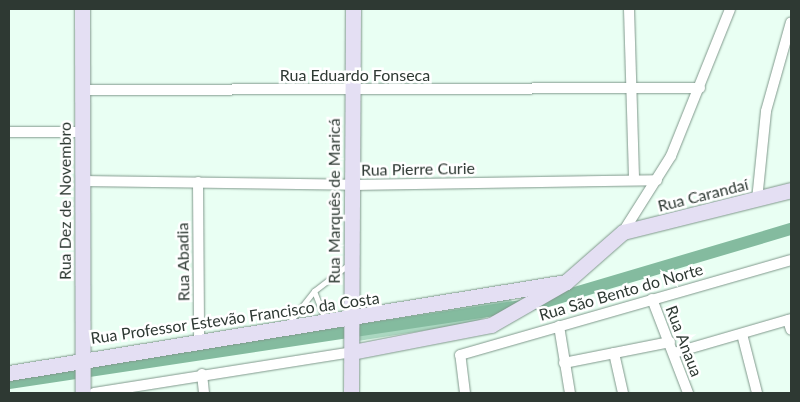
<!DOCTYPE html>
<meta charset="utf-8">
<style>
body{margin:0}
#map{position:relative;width:800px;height:402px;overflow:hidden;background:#e9fff3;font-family:Lato,sans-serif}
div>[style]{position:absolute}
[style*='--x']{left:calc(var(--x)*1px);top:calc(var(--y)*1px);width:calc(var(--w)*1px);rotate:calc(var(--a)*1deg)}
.green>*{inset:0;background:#aad7c0}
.canal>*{height:12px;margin:-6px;padding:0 6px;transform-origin:6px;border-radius:6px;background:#84bb9f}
.roads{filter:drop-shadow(0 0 1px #80998c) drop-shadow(0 0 1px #80998c)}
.lane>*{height:5px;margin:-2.5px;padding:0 2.5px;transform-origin:2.5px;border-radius:2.5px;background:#fff}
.street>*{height:10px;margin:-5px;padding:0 5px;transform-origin:5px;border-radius:5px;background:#fff}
.secondary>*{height:15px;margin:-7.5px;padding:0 7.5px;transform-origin:7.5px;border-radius:7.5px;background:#e4dff3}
span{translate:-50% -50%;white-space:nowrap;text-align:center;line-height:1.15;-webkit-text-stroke:5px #fff;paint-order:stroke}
.street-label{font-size:16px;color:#2e3933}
.frame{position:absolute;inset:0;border:10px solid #2e3933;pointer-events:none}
</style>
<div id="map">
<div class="green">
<div style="clip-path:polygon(509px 298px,516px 305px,472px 323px,358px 341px,361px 322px)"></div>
</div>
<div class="canal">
<div style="--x:9;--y:383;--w:538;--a:-8.55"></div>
<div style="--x:541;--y:303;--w:261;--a:-16.5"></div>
</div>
<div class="roads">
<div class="lane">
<div style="--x:314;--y:291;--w:31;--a:69"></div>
<div style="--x:288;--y:324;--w:42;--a:-51.8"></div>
<div style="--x:314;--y:291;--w:44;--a:-37.6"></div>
</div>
<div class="street">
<div style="--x:629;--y:9;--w:171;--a:88.3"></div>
<div style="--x:82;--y:90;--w:618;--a:-0.19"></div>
<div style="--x:9;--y:132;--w:73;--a:0"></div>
<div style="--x:82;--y:181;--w:270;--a:0.8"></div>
<div style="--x:352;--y:185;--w:305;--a:-0.9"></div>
<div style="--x:198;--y:182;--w:160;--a:89.6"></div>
<div style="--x:757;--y:200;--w:89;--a:-84.2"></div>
<div style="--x:766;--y:111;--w:92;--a:-74.3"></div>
<div style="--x:623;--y:232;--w:90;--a:-57.7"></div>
<div style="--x:671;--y:156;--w:158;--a:-68.1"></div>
<div style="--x:652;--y:299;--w:101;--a:69"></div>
<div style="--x:788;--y:320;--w:10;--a:73"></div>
<div style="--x:559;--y:326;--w:68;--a:80.7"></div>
<div style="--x:742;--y:334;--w:61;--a:75.7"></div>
<div style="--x:614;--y:353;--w:41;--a:77.3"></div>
<div style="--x:674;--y:353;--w:122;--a:-16.2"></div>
<div style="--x:564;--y:363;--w:108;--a:-11.2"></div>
<div style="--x:202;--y:374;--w:19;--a:84"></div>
<div style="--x:94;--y:393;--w:261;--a:-9"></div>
<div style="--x:465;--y:393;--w:38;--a:-97"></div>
<div style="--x:460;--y:355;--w:344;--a:-16"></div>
</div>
<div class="secondary">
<div style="--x:82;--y:9;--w:384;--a:89.9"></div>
<div style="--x:352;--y:352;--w:142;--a:-11"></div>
<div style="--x:491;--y:325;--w:86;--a:-29.8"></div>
<div style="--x:566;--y:282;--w:76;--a:-41.3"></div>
<div style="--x:623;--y:232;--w:173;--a:-14"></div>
<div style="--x:9;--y:373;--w:564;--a:-9.28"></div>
<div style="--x:351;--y:393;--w:384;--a:-89.7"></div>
</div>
</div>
<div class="street-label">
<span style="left:355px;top:75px">Rua Eduardo Fonseca</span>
<span style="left:418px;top:169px;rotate:-1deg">Rua Pierre Curie</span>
<span style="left:703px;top:195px;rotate:-14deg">Rua Carandaí</span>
<span style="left:65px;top:201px;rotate:-90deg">Rua Dez de Novembro</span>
<span style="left:334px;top:201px;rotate:-90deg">Rua Marquês de Maricá</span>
<span style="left:183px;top:262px;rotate:-91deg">Rua Abadia</span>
<span style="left:621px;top:292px;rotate:-16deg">Rua São Bento do Norte</span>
<span style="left:235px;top:318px;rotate:-8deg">Rua Professor Estevão Francisco da Costa</span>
<span style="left:684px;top:341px;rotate:69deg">Rua Anaua</span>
</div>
<div class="frame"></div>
</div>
